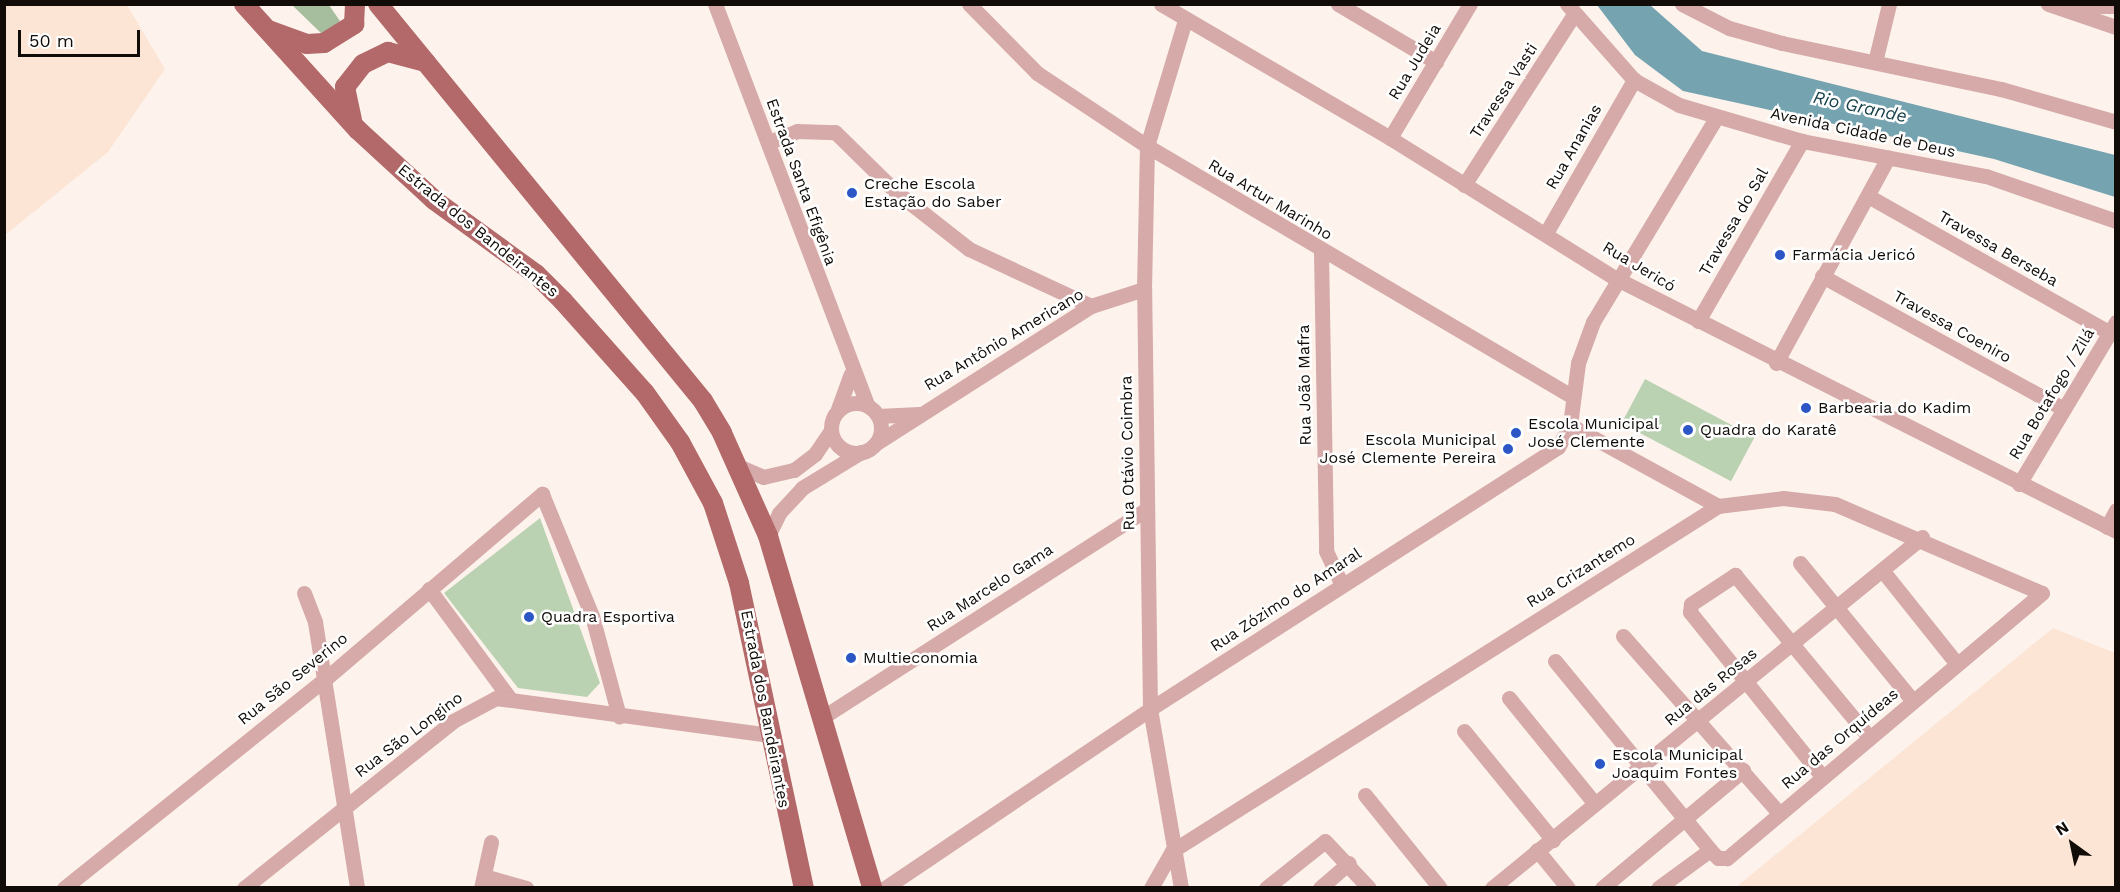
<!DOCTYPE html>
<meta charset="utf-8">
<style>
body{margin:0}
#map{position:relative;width:2120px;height:892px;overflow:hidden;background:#fdf3ec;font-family:"Work Sans",sans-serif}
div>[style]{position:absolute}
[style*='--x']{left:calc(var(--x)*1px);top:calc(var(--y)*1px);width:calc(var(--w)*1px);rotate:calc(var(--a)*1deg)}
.built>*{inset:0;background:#fce5d5}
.green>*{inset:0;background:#bbd2b2;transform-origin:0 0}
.forest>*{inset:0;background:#a7be9e}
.water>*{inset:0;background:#76a3b0}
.minor>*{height:15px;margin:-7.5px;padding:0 7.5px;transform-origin:7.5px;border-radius:7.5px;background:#d5aaa9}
.minor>.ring{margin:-7.5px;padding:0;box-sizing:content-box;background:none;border:15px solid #d5aaa9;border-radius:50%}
.major>*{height:20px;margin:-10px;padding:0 10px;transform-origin:10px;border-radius:10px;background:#b36969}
.dots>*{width:16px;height:16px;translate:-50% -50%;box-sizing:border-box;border:3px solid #fff;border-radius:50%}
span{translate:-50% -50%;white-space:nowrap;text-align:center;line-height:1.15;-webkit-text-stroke:5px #fff;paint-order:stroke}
.street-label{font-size:16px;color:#110c08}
.poi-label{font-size:16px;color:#110c08}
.left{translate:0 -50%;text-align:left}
.right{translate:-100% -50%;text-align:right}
.water-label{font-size:18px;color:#18414c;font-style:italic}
.frame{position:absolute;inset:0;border:6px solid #110c08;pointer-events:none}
.north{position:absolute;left:2042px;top:814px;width:60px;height:60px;-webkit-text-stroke:4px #fff;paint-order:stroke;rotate:327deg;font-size:16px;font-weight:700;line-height:24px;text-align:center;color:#110c08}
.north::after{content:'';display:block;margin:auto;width:21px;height:27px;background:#110c08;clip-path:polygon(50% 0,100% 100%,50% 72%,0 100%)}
.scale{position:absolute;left:18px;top:30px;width:122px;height:27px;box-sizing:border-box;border:3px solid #110c08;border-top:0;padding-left:8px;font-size:18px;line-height:21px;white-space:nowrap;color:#110c08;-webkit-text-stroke:4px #fff;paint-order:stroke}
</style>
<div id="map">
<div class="built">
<div style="clip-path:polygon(5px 4px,127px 5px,165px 69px,108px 152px,5px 235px)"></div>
<div style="clip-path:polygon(2053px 628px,2115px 653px,2115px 887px,1736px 887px)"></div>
</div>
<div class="green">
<div style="left:1645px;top:379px;width:124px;height:50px;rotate:28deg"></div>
<div style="clip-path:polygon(540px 518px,600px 683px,587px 697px,518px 688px,444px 593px)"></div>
</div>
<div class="forest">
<div style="clip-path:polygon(292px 5px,329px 5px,340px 21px,325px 37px)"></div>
</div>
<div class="water">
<div style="clip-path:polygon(1597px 5px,1650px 5px,1702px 51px,2115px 155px,2115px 197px,1994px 159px,1683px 91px,1635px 55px)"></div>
</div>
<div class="minor">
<div style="--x:715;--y:4;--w:429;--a:69.2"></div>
<div style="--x:969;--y:4;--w:97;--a:45.4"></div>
<div style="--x:1037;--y:73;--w:132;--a:33.6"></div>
<div style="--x:1147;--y:146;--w:494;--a:30.5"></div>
<div style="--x:1161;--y:4;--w:265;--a:30.3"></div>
<div style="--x:1390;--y:138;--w:265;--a:31.9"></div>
<div style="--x:1615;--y:278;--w:561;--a:26.79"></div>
<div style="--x:1338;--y:4;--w:114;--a:30.6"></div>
<div style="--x:1567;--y:4;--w:101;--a:48.6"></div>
<div style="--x:1634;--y:80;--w:51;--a:29.1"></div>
<div style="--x:1679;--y:105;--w:128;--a:16.3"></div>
<div style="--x:1802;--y:141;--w:187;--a:10.8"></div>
<div style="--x:1986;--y:176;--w:138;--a:19.1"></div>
<div style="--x:1682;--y:4;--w:53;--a:27.1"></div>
<div style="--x:1729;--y:28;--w:55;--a:15.8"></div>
<div style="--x:1782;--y:43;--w:224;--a:11.9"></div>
<div style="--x:2001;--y:89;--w:120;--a:16"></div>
<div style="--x:2048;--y:4;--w:72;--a:18.7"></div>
<div style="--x:2077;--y:6;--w:39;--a:0"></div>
<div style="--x:1875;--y:62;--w:60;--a:-76.4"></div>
<div style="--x:1390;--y:138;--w:156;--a:-59.2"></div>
<div style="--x:769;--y:142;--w:30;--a:-21"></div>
<div style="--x:797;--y:131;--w:38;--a:2"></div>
<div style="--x:835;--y:132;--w:84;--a:44.5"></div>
<div style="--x:895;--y:191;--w:94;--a:38.1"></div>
<div style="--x:969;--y:249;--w:135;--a:25"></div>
<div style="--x:1464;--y:185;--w:201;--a:-57.2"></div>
<div style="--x:1868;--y:196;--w:278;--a:29.5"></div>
<div style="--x:1546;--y:233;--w:177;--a:-60.1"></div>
<div style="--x:1321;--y:252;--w:299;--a:89"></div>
<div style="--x:1326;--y:551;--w:38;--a:65"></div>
<div style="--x:1822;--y:276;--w:276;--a:28.8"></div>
<div style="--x:1698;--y:321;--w:208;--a:-60"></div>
<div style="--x:1776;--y:363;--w:234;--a:-61.4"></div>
<div class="ring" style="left:831px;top:403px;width:35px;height:35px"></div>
<div style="--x:838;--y:409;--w:37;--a:-70"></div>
<div style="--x:878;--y:416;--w:41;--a:-2.8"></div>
<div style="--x:1570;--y:425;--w:169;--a:28.7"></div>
<div style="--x:875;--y:444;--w:256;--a:-32.6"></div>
<div style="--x:1091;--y:306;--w:56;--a:-17.8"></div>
<div style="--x:740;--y:467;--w:25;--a:23"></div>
<div style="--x:763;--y:477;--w:32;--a:-13"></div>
<div style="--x:794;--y:470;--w:26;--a:-37"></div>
<div style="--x:815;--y:454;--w:27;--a:-56"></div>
<div style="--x:2019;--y:484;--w:189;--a:-59.1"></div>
<div style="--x:2107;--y:527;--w:19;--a:-62"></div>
<div style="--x:768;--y:536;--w:25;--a:-64"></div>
<div style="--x:779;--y:513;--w:34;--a:-47"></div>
<div style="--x:802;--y:488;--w:69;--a:-31.4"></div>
<div style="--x:1800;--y:563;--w:178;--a:50.7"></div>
<div style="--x:1882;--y:570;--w:120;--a:51.4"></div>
<div style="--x:429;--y:589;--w:137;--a:53.6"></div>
<div style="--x:304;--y:593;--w:31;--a:69"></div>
<div style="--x:315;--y:622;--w:269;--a:81"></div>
<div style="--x:1623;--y:636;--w:236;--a:48.6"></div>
<div style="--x:1555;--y:661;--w:244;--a:50.6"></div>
<div style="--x:1509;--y:698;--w:136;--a:50.9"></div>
<div style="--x:823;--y:717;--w:384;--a:-32.7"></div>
<div style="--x:1464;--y:731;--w:141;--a:50.8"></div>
<div style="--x:1821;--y:775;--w:209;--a:-128.8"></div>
<div style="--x:1690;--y:612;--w:8;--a:-83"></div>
<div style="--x:1691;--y:604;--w:53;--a:-33.4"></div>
<div style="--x:1735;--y:575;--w:209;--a:50.4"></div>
<div style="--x:1365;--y:795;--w:119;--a:51.1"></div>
<div style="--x:1537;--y:850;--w:49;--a:50.8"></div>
<div style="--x:484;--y:876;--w:44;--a:15.9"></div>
<div style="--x:64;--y:888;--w:333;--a:-38.7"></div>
<div style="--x:324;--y:680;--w:287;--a:-40.5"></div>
<div style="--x:542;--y:494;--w:132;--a:67.7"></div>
<div style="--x:592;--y:616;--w:104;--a:74.9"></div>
<div style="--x:244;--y:888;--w:268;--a:-38.6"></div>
<div style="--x:453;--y:721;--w:49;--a:-28.1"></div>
<div style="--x:496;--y:698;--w:275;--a:7.7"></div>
<div style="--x:481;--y:888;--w:47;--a:-77.7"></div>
<div style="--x:885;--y:888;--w:320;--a:-34"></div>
<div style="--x:1150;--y:709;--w:485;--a:-32.7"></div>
<div style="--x:1558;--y:447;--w:25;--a:-61"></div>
<div style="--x:1570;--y:425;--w:63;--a:-82.6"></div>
<div style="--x:1578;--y:363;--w:44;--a:-69.9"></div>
<div style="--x:1593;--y:322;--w:238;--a:-58.9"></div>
<div style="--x:1151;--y:888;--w:43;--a:-60.4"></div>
<div style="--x:1172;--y:851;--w:646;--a:-32.29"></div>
<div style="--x:1718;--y:506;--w:65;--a:-7"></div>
<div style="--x:1783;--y:498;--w:52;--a:6.6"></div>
<div style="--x:1835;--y:504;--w:225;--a:23.3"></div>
<div style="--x:2042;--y:593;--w:412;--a:139.9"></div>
<div style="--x:1727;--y:858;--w:9;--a:180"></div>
<div style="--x:1718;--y:858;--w:11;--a:-135"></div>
<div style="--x:1710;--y:850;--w:64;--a:143.8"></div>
<div style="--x:1181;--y:888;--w:182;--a:-99.8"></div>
<div style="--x:1150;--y:709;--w:420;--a:-90.8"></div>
<div style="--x:1144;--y:289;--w:143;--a:-88.8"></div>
<div style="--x:1147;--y:146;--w:132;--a:-73.2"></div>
<div style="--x:1266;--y:888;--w:75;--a:-38.5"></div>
<div style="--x:1325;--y:841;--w:64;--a:46.9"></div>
<div style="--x:1320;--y:888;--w:38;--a:-41"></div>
<div style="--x:1492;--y:888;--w:555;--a:-39.22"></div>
<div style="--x:1602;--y:888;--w:184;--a:-39.9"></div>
</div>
<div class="major">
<div style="--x:244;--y:4;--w:170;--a:47.9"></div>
<div style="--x:358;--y:130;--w:103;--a:42.6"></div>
<div style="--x:434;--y:200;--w:126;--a:36"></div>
<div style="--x:536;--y:274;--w:38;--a:45"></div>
<div style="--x:563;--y:301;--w:123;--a:48.3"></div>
<div style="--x:645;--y:393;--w:60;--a:54.5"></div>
<div style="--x:680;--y:442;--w:69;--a:61.6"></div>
<div style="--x:713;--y:503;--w:84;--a:72"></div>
<div style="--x:739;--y:583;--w:312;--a:78"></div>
<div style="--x:378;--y:4;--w:513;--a:50.69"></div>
<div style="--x:703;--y:401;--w:37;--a:59"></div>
<div style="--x:722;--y:433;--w:113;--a:65.9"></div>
<div style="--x:768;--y:536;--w:367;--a:73.5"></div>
<div style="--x:268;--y:30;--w:41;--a:19.7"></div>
<div style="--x:307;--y:44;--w:17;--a:-3"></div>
<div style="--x:324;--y:43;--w:36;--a:-32"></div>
<div style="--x:354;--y:24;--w:20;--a:-87"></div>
<div style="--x:352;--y:120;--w:34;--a:-102"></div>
<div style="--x:345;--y:87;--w:29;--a:-52"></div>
<div style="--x:363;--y:64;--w:28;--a:-26"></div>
<div style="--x:388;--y:52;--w:39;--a:15"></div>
</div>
<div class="dots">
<div style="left:852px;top:193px;background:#2c55c5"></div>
<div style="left:1780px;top:255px;background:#2c55c5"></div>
<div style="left:1806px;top:408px;background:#2c55c5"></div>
<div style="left:1688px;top:430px;background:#2c55c5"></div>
<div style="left:1516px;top:433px;background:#2c55c5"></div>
<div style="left:1508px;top:449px;background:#2c55c5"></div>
<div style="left:529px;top:617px;background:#2c55c5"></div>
<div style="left:851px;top:658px;background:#2c55c5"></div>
<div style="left:1600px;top:764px;background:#2c55c5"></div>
</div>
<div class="street-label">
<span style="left:1415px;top:62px;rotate:-59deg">Rua Judeia</span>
<span style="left:1504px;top:91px;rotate:-57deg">Travessa Vasti</span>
<span style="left:1863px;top:133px;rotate:12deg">Avenida Cidade de Deus</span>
<span style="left:1574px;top:147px;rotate:-60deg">Rua Ananias</span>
<span style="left:801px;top:182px;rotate:70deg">Estrada Santa Efigênia</span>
<span style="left:1270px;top:200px;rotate:31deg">Rua Artur Marinho</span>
<span style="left:1734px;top:222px;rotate:-60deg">Travessa do Sal</span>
<span style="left:478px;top:231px;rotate:39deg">Estrada dos Bandeirantes</span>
<span style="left:1998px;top:249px;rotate:30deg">Travessa Berseba</span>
<span style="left:1639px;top:267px;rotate:31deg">Rua Jericó</span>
<span style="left:1952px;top:327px;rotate:29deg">Travessa Coeniro</span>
<span style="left:1004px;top:340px;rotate:-31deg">Rua Antônio Americano</span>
<span style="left:1305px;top:385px;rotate:-91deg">Rua João Mafra</span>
<span style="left:2052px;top:394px;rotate:-59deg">Rua Botafogo / Zilá</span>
<span style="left:1128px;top:453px;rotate:-91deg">Rua Otávio Coimbra</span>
<span style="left:1581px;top:571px;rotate:-32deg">Rua Crizantemo</span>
<span style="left:990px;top:588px;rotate:-33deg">Rua Marcelo Gama</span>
<span style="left:1286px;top:600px;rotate:-33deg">Rua Zózimo do Amaral</span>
<span style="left:293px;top:679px;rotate:-39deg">Rua São Severino</span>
<span style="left:1711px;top:687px;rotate:-39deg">Rua das Rosas</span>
<span style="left:765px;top:709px;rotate:79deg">Estrada dos Bandeirantes</span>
<span style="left:409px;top:735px;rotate:-37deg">Rua São Longino</span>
<span style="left:1840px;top:739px;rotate:-40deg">Rua das Orquídeas</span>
</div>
<div class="poi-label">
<span class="left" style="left:864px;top:193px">Creche Escola<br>Estação do Saber</span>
<span class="left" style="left:1792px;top:255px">Farmácia Jericó</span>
<span class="left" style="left:1818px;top:408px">Barbearia do Kadim</span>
<span class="left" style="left:1528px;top:433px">Escola Municipal<br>José Clemente</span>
<span class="left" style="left:1700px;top:430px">Quadra do Karatê</span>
<span class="right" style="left:1496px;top:449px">Escola Municipal<br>José Clemente Pereira</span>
<span class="left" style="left:541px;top:617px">Quadra Esportiva</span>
<span class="left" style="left:863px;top:658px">Multieconomia</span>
<span class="left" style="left:1612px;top:764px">Escola Municipal<br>Joaquim Fontes</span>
</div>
<div class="water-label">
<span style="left:1860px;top:107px;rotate:12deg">Rio Grande</span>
</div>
<div class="frame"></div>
<div class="north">N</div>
<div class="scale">50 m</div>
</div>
